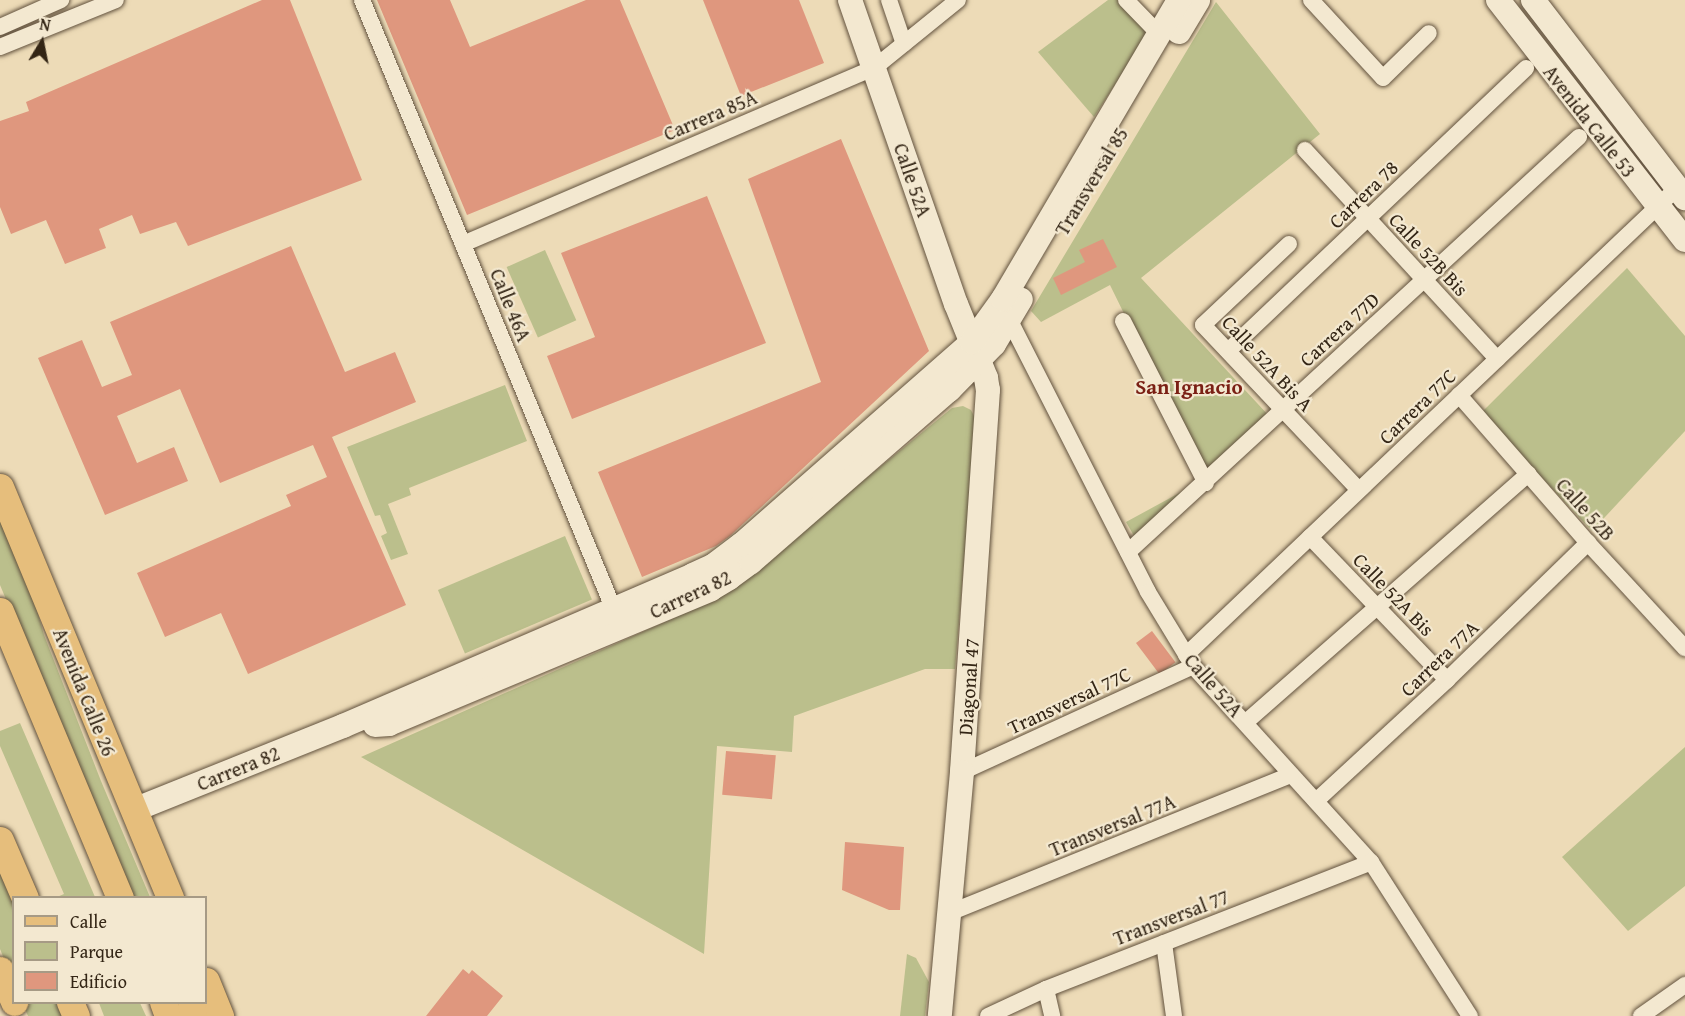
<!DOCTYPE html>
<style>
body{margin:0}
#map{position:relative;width:1685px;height:1016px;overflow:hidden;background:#eddbb7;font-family:"Gentium Book Plus",serif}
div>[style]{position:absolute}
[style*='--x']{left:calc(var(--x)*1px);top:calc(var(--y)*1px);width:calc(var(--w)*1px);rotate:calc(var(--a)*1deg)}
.green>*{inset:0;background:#bbbf8c;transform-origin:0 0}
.building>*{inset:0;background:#df977e;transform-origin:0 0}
.roads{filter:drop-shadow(0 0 2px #62523e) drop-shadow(0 0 2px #62523e)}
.street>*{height:16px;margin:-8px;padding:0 8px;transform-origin:8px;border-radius:8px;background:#f3e8d0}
.secondary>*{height:24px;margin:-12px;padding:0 12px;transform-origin:12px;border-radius:12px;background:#f3e8d0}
.primary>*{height:27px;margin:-13.5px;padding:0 13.5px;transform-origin:13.5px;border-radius:13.5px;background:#e6be7c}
span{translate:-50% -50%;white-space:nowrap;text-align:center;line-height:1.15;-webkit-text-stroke:4.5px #f3e8d0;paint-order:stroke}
.street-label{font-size:20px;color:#332515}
.neighbourhood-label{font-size:21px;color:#7a1f14;font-weight:700}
.legend{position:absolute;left:12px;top:896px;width:195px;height:108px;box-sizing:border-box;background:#f3e8d0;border:2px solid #a69a85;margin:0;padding:8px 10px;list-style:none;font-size:18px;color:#332515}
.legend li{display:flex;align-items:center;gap:12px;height:30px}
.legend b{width:30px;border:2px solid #a69a85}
.north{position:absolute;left:12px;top:12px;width:60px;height:60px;-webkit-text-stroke:4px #f3e8d0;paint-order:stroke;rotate:10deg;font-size:16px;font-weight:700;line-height:24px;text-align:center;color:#332515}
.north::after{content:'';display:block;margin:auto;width:21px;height:27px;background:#332515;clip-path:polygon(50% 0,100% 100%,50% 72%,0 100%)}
</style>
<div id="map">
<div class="green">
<div style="clip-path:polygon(1108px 0,1119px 0,1149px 32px,1094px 117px,1038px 52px)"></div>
<div style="clip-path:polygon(1216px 2px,1320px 134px,1141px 278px,1270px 417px,1205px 480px,1137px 541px,1126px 522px,1205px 479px,1110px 285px,1041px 322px,1031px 311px)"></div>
<div style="left:545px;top:250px;width:77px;height:42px;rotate:66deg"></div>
<div style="clip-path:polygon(1627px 268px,1685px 336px,1685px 431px,1592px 531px,1481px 413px)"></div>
<div style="clip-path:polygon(505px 385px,527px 441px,409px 488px,411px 495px,388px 504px,408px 554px,391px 560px,381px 536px,387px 533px,380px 515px,375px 516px,347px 447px)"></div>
<div style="clip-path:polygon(963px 406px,971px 410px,976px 420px,955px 669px,925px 669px,794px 716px,792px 752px,717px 746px,704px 954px,361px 757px,721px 597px,952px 408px)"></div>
<div style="clip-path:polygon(0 518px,34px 599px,44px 635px,101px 781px,150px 897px,131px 897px,0 585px)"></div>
<div style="left:565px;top:536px;width:69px;height:138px;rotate:67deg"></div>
<div style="clip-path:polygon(20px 723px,95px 897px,57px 897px,64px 894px,0 746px,0 731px)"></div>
<div style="clip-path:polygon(1685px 747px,1685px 886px,1628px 931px,1562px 857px)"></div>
<div style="clip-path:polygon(0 871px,13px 902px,13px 981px,0 949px)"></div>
<div style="clip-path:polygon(907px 954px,916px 958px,929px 982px,925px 1016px,900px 1016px)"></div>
<div style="clip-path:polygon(22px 1003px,56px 1003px,62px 1016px,28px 1016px)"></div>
<div style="clip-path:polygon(99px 1003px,140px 1003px,146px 1016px,104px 1016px)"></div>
</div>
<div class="building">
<div style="clip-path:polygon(262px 0,290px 0,362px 180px,188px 246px,176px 222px,140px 234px,132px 215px,99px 229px,106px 248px,65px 264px,46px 220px,11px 234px,0 207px,0 121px,29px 111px,26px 102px)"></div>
<div style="clip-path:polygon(377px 0,450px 0,470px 47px,586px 0,620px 0,675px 130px,467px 215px)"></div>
<div style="clip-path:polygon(703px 0,799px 0,824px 63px,741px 96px)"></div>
<div style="clip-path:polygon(841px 139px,929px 351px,730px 536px,716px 546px,642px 577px,598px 472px,821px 382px,748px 179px)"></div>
<div style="clip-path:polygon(707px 196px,766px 343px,572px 419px,547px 356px,595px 337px,561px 253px)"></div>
<div style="clip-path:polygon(1103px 239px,1117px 267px,1061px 295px,1053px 278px,1085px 262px,1079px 250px)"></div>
<div style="clip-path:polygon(291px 246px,345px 372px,395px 352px,416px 402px,332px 437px,406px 605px,248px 674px,221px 613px,165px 637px,137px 573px,291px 506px,286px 495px,327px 477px,313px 445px,220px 483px,180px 389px,117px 416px,137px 463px,174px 447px,188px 481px,105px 515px,38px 358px,82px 340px,102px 387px,132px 375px,110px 322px)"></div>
<div style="left:1152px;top:631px;width:39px;height:20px;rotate:53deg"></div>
<div style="left:726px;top:751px;width:50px;height:44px;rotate:5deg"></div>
<div style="clip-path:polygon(845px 842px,904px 847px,900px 910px,889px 910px,842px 890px)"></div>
<div style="clip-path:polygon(463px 969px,469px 974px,472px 970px,503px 996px,487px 1016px,426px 1016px)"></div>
</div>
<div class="roads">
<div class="street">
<div style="--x:362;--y:0;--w:668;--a:67.55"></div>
<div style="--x:889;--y:0;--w:46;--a:71.2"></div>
<div style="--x:1126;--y:0;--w:47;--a:45.9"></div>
<div style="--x:1311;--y:0;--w:106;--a:47.3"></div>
<div style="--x:1383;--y:78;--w:64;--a:-44.4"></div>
<div style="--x:0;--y:27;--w:67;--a:-23.9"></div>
<div style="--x:0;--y:47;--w:125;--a:-22.1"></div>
<div style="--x:1305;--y:150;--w:284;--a:47.4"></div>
<div style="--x:463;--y:244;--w:447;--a:-23.2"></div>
<div style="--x:874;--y:68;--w:108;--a:-39"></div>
<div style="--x:1289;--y:244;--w:118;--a:136.7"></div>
<div style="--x:1203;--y:325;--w:227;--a:46.6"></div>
<div style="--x:1009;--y:319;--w:306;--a:63"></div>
<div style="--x:1148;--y:592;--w:87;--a:58.7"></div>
<div style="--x:1193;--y:666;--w:265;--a:47.8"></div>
<div style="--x:1371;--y:862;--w:183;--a:57.3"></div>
<div style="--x:1123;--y:321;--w:182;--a:62.9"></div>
<div style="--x:1228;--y:351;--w:411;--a:-43.5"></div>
<div style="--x:1459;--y:395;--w:196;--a:48.9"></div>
<div style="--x:1588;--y:543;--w:143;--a:47.3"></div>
<div style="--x:1310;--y:537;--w:198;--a:46.2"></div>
<div style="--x:1128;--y:552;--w:613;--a:-42.62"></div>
<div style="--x:1186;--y:655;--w:678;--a:-43.56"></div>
<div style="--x:1246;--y:722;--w:376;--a:-41.3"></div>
<div style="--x:962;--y:772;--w:254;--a:-24.6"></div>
<div style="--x:1316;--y:801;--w:178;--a:-42.7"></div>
<div style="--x:1447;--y:680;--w:197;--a:-44.2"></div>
<div style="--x:949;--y:913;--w:369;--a:-22"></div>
<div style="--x:1164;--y:943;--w:74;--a:82.2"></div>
<div style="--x:1046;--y:989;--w:28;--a:77"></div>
<div style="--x:988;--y:1016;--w:64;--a:-25"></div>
<div style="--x:1046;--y:989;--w:349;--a:-21.3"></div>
<div style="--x:1641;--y:1016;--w:54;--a:-35.2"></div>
</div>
<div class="secondary">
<div style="--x:850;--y:0;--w:322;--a:70.8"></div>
<div style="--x:956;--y:304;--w:80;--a:67.9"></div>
<div style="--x:986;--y:378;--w:12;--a:81"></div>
<div style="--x:988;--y:390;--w:383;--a:93.9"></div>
<div style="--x:962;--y:772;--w:245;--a:95.2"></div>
<div style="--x:1498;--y:0;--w:304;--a:52.1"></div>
<div style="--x:1533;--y:0;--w:250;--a:52.5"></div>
<div style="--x:1179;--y:32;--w:37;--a:-59"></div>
<div style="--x:375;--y:725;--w:14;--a:-4"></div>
<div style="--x:389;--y:724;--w:349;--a:-22.7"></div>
<div style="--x:711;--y:589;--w:21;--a:-31"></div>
<div style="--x:729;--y:578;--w:27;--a:-36"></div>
<div style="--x:751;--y:562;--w:262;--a:-41"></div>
<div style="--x:949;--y:390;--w:64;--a:-45.6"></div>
<div style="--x:994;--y:344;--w:52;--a:-59"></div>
<div style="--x:134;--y:810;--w:225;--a:-21.9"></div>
<div style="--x:343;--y:726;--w:381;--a:-23.3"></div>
<div style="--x:693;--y:575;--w:23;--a:-25"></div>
<div style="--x:714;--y:565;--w:34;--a:-37"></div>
<div style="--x:741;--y:545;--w:308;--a:-41.3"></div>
<div style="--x:972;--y:342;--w:53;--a:-54.2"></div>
<div style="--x:1003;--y:299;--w:347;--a:-59.5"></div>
</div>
<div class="primary">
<div style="--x:0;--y:487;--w:445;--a:67.5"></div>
<div style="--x:0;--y:611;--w:311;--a:67.3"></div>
<div style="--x:0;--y:840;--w:63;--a:66.7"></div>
<div style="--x:0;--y:970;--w:35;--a:66"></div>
<div style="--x:206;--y:981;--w:38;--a:68"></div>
<div style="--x:70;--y:1002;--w:15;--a:67"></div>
<div style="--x:163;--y:1002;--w:15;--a:70"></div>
<div style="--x:191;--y:1002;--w:14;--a:82"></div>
</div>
</div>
<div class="street-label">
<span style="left:710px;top:115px;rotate:-23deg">Carrera 85A</span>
<span style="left:1590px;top:121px;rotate:52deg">Avenida Calle 53</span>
<span style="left:913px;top:180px;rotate:71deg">Calle 52A</span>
<span style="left:1091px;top:181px;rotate:-59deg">Transversal 85</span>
<span style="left:1363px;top:194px;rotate:-44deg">Carrera 78</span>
<span style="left:1429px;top:254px;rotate:47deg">Calle 52B Bis</span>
<span style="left:511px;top:305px;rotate:68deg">Calle 46A</span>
<span style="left:1339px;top:329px;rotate:-42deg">Carrera 77D</span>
<span style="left:1268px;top:363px;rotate:47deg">Calle 52A Bis A</span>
<span style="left:1417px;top:406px;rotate:-44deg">Carrera 77C</span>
<span style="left:1586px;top:509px;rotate:48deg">Calle 52B</span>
<span style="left:690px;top:594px;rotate:-25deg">Carrera 82</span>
<span style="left:1394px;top:594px;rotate:46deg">Calle 52A Bis</span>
<span style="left:1439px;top:658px;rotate:-44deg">Carrera 77A</span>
<span style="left:1214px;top:685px;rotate:49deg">Calle 52A</span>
<span style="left:968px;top:687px;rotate:-86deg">Diagonal 47</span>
<span style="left:85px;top:692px;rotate:68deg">Avenida Calle 26</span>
<span style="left:1069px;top:700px;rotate:-25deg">Transversal 77C</span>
<span style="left:238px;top:768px;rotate:-22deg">Carrera 82</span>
<span style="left:1112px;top:825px;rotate:-22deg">Transversal 77A</span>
<span style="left:1171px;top:917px;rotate:-21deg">Transversal 77</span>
</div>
<div class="neighbourhood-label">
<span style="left:1189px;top:387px">San Ignacio</span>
</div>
<ul class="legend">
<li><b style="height:8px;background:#e6be7c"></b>Calle</li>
<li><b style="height:16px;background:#bbbf8c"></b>Parque</li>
<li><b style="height:16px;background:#df977e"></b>Edificio</li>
</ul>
<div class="north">N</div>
</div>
